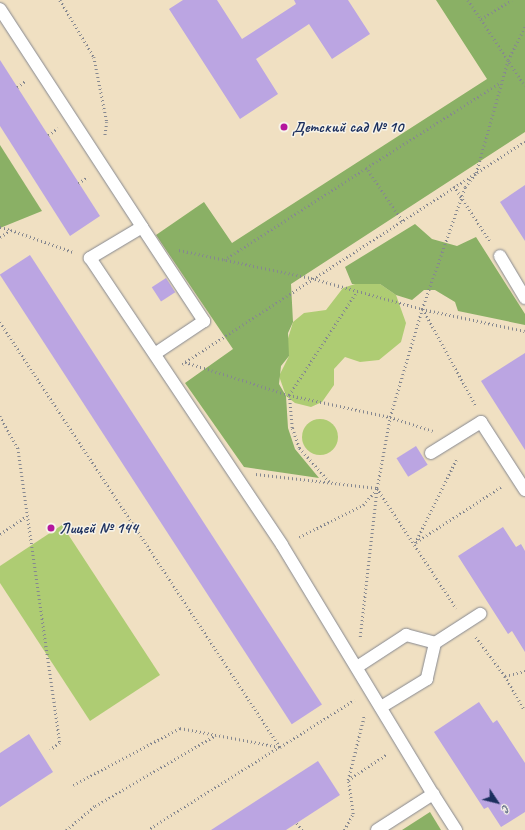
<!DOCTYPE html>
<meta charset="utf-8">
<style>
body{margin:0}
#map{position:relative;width:525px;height:830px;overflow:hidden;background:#f0e0c2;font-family:Caveat,sans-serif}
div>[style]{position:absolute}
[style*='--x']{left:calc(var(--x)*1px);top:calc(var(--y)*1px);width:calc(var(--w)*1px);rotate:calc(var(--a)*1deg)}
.green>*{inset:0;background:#aecc73}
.round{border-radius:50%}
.forest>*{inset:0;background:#8ab065}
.building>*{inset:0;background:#bba5e2;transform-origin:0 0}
.path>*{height:2.5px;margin-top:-1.25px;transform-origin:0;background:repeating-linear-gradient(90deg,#868890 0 1px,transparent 0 4px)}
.roads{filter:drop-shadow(0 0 1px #868890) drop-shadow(0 0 1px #868890)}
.service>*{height:12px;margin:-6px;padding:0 6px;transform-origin:6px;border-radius:6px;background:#fff}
.dots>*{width:11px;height:11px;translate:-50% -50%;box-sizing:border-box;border:2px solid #f7f3e8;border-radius:50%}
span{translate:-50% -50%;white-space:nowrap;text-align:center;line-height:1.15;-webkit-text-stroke:3px #f7f3e8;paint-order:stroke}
.poi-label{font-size:16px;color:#1b2f5e;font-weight:700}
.left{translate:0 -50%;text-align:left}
.north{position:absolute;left:477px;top:782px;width:40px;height:40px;-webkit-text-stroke:3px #f7f3e8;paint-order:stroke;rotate:125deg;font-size:11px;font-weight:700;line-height:16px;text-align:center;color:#1b2f5e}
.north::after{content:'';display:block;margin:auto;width:14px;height:18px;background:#1b2f5e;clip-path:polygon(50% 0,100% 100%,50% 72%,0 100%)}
</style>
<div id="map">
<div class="green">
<div style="clip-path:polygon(361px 282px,380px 284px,396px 295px,406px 323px,401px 342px,379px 360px,360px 362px,345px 357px,334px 369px,334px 385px,322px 402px,311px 407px,295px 403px,286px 396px,279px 376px,289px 356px,286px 345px,293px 322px,304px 313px,326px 310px,343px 288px)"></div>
<div class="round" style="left:302px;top:419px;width:36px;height:36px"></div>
<div style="clip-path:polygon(62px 525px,160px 675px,90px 721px,0 583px,0 566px)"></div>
</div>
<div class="forest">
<div style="clip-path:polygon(436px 0,525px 0,525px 132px,291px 284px,293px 322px,288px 333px,289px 356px,281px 366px,279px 384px,286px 396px,288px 428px,295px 449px,319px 478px,244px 467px,185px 383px,233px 349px,156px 235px,204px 202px,232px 243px,487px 79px)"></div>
<div style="clip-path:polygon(0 145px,42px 211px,0 228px)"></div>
<div style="clip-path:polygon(415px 224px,432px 239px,457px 246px,476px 237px,525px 314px,525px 325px,458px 311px,455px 302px,435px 290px,424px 290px,412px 300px,396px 295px,380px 284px,352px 284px,345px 267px)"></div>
<div style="clip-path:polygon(430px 812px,441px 830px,402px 830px)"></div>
</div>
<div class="building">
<div style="clip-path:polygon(183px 0,217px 0,242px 39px,296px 4px,294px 0,348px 0,370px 34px,332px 59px,309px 24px,256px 59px,278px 94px,240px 119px,169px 9px)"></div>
<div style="clip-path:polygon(0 60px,100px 216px,70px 236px,0 126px)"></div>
<div style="clip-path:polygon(525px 185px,525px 241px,500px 202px)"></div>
<div style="left:30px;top:255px;width:536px;height:36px;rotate:57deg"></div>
<div style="left:166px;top:278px;width:17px;height:17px;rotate:57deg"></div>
<div style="clip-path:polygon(525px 353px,525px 450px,481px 381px)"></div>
<div style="left:416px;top:446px;width:22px;height:23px;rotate:58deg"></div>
<div style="clip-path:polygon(503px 527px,516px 547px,521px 544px,525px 551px,525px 652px,512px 631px,508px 634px,458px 556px)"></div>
<div style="clip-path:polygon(479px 702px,493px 723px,497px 720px,525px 763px,525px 812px,501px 827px,488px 807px,484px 809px,434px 732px)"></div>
<div style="clip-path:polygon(29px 734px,53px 772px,0 807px,0 753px)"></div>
<div style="clip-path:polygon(318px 761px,340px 795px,286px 830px,211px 830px)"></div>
</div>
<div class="path">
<div style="--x:60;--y:0;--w:66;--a:59.2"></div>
<div style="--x:94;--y:57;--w:66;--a:78.7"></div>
<div style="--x:107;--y:122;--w:15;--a:98"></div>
<div style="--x:468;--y:0;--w:23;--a:56"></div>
<div style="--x:481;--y:19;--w:36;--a:-32"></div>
<div style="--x:481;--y:19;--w:80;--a:56.7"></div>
<div style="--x:17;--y:87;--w:10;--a:-37"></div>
<div style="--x:48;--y:135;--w:12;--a:-35"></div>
<div style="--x:78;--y:183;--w:12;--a:-31"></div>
<div style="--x:454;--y:186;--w:66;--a:56.8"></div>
<div style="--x:402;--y:221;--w:64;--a:-124.2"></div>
<div style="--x:366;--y:168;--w:160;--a:-32.5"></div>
<div style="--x:0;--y:227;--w:11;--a:15"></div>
<div style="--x:0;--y:237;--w:13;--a:-32"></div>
<div style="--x:11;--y:230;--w:66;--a:19.5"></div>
<div style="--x:179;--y:250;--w:135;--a:12"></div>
<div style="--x:311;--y:278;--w:115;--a:15.6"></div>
<div style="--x:422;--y:309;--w:105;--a:12.1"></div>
<div style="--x:224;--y:260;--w:169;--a:-32.9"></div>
<div style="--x:423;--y:309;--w:111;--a:61.3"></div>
<div style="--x:0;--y:322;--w:509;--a:56.62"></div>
<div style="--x:280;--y:747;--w:156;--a:147.8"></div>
<div style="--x:185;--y:362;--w:109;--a:17.6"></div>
<div style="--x:289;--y:395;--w:103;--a:12.3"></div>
<div style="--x:390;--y:417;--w:45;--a:18"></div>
<div style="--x:182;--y:364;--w:409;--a:-33"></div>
<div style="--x:0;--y:416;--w:37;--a:61"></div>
<div style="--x:18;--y:448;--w:298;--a:81.9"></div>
<div style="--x:60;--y:743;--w:12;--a:145"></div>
<div style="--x:256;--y:474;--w:122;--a:6.6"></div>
<div style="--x:377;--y:488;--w:144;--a:56.6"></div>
<div style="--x:329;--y:482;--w:45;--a:-131.4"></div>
<div style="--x:299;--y:448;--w:21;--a:-109"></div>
<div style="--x:292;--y:428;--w:33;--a:-95"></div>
<div style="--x:289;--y:395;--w:124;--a:-56.8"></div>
<div style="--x:0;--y:534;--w:32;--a:-34"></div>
<div style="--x:299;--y:537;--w:72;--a:-26.6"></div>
<div style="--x:363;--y:505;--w:21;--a:-49"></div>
<div style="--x:416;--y:542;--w:101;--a:-32.9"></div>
<div style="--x:415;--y:543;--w:93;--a:-63.7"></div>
<div style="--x:360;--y:637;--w:150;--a:-83.5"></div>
<div style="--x:377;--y:488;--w:72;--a:-79.6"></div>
<div style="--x:390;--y:417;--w:113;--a:-73.5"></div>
<div style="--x:422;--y:309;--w:129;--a:-70.6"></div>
<div style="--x:465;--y:187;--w:18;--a:-52"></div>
<div style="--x:476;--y:173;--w:117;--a:-74.2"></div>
<div style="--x:508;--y:60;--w:38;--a:-63"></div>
<div style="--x:476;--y:637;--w:49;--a:53.4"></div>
<div style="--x:505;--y:676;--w:21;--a:-14"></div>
<div style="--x:505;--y:676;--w:39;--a:60"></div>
<div style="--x:348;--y:780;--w:47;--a:-33.7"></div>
<div style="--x:73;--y:785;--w:121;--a:-28"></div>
<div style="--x:180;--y:728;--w:102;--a:10.8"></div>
<div style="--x:280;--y:747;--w:88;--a:-32.4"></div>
<div style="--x:297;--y:823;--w:9;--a:54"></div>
<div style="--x:66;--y:830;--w:38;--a:-40"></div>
<div style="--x:95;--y:806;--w:140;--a:-30.4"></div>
<div style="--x:344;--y:830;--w:18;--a:-61"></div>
<div style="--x:353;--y:814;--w:34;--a:-98"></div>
<div style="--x:348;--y:780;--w:66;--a:-76"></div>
</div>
<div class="roads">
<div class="service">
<div style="--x:0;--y:9;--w:260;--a:56.9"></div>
<div style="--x:142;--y:227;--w:61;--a:149.2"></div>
<div style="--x:90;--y:258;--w:345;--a:56.2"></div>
<div style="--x:282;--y:545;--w:291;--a:58.8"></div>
<div style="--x:142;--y:227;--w:113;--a:56.6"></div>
<div style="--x:204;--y:321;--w:58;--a:146.3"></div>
<div style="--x:500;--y:256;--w:49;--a:59.2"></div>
<div style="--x:431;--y:453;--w:59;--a:-31.8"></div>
<div style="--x:481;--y:422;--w:81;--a:57.1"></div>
<div style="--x:435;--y:643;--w:54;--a:-32.8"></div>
<div style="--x:357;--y:667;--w:59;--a:-33.1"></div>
<div style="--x:406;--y:635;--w:30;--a:15"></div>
<div style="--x:435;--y:643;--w:37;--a:103"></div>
<div style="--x:427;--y:679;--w:54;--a:148.7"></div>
<div style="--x:377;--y:830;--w:67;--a:-32.7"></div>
<div style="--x:433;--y:794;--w:43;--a:57.4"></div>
</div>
</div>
<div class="dots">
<div style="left:284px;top:127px;background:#b5179e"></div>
<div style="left:51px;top:528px;background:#b5179e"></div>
</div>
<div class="poi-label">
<span class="left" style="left:292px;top:127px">Детский сад № 10</span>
<span class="left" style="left:59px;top:528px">Лицей № 144</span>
</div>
<div class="north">С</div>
</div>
